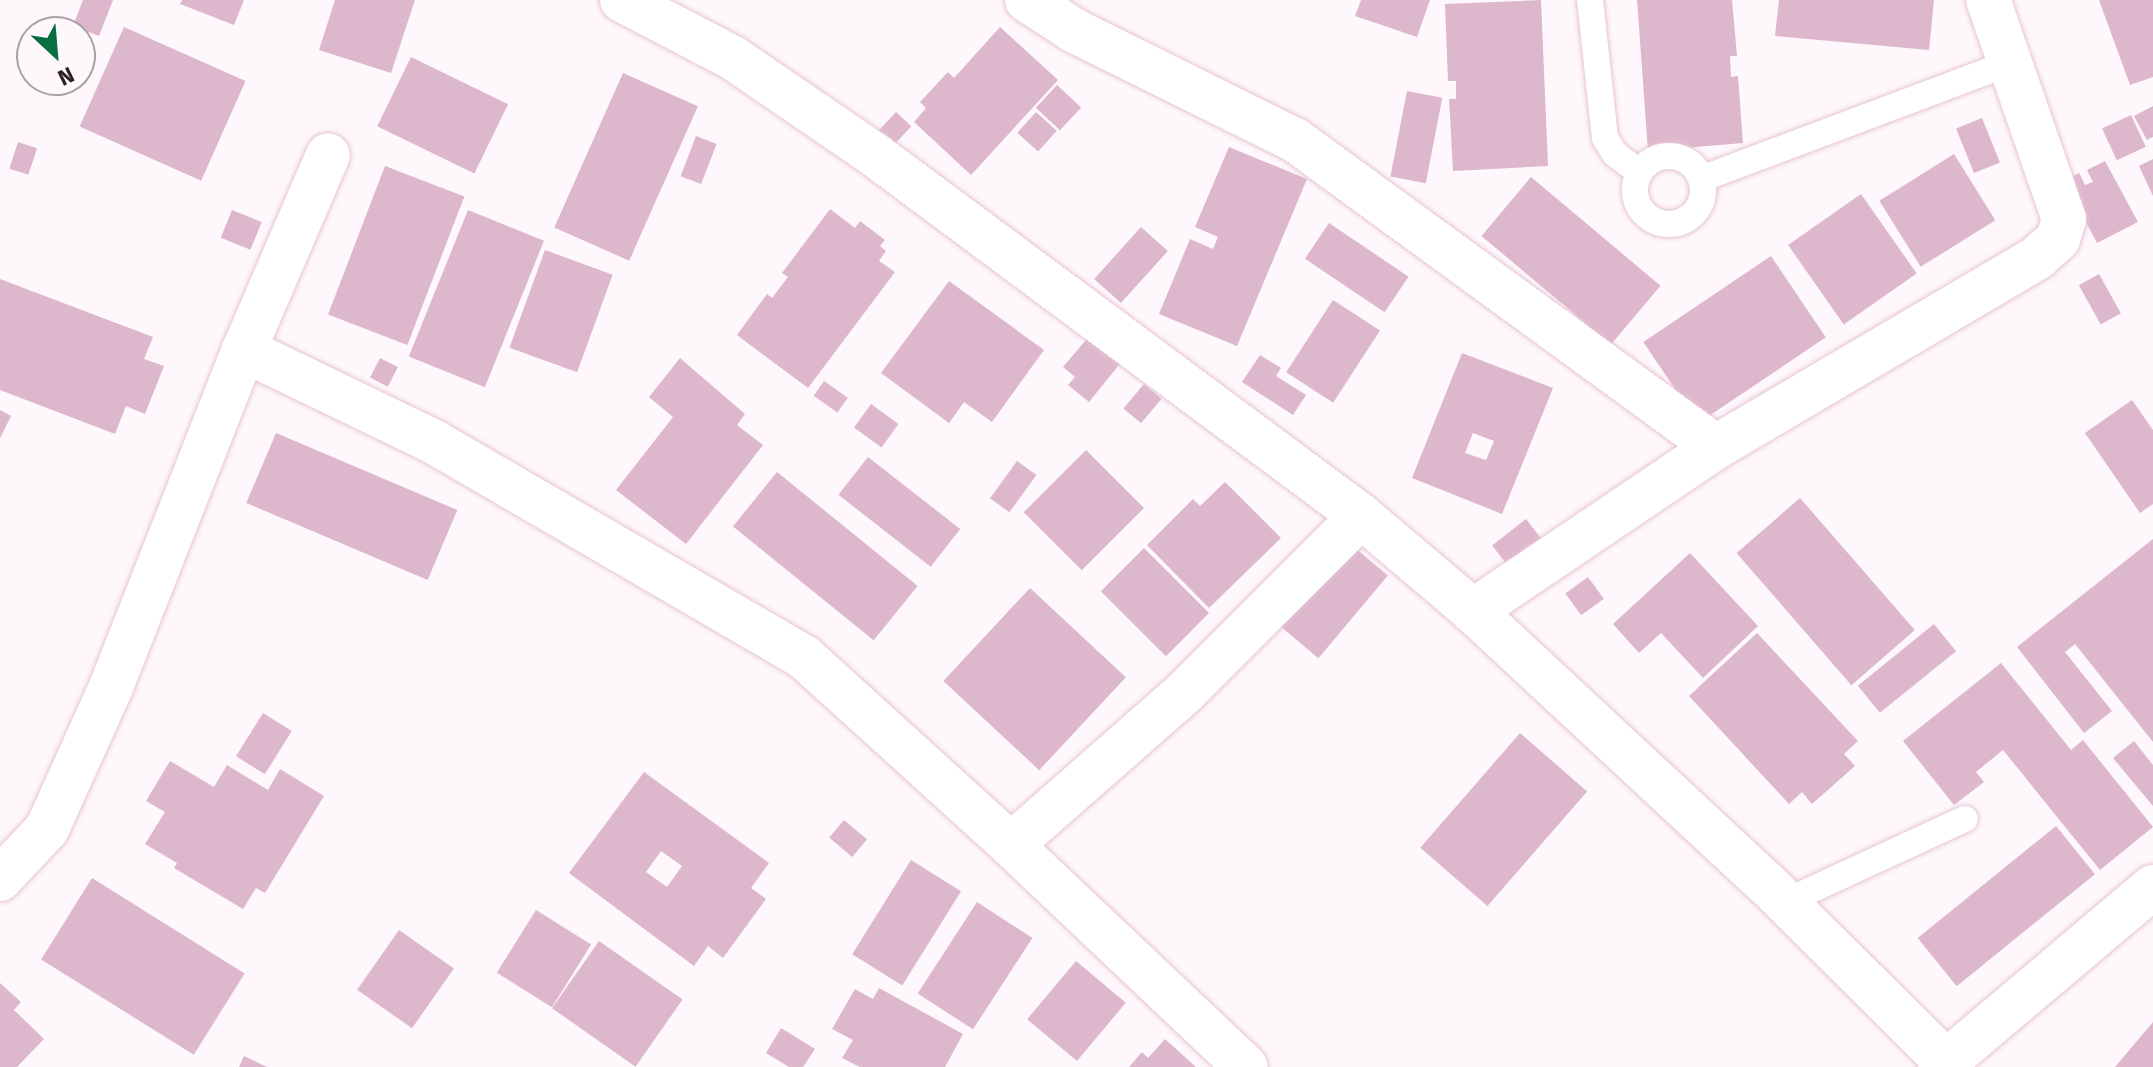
<!DOCTYPE html>
<style>
body{margin:0}
#map{position:relative;width:2153px;height:1067px;overflow:hidden;background:#fef7fb;font-family:"Fira Sans",sans-serif}
div>[style]{position:absolute}
[style*='--x']{left:calc(var(--x)*1px);top:calc(var(--y)*1px);width:calc(var(--w)*1px);rotate:calc(var(--a)*1deg)}
.building>*{inset:0;background:#ddb7cb;transform-origin:0 0}
.roads{filter:drop-shadow(0 0 2px #e7c4d5) drop-shadow(0 0 2px #e7c4d5)}
.service>*{height:26px;margin:-13px;padding:0 13px;transform-origin:13px;border-radius:13px;background:#fff}
.service>.ring{margin:-13px;padding:0;box-sizing:content-box;background:none;border:26px solid #fff;border-radius:50%}
.minor>*{height:44px;margin:-22px;padding:0 22px;transform-origin:22px;border-radius:22px;background:#fff}
span{translate:-50% -50%;white-space:nowrap;text-align:center;line-height:1.15;-webkit-text-stroke:8px #fef7fb;paint-order:stroke}
.north{position:absolute;left:16px;top:16px;width:80px;height:80px;box-sizing:border-box;background:#fef7fb;border:2px solid #aaa1a6;border-radius:50%;rotate:154deg;font-size:22px;font-weight:700;line-height:32px;text-align:center;color:#2c1f26}
.north::after{content:'';display:block;margin:auto;width:28px;height:36px;background:#086e44;clip-path:polygon(50% 0,100% 100%,50% 72%,0 100%)}
</style>
<div id="map">
<div class="building">
<div style="clip-path:polygon(83px 0,113px 0,99px 36px,73px 26px)"></div>
<div style="clip-path:polygon(182px 0,244px 0,234px 25px,180px 4px)"></div>
<div style="clip-path:polygon(335px 0,415px 0,391px 73px,319px 50px)"></div>
<div style="clip-path:polygon(1361px 0,1430px 0,1417px 37px,1355px 16px)"></div>
<div style="clip-path:polygon(1541px 0,1548px 166px,1453px 171px,1449px 99px,1456px 99px,1456px 81px,1448px 81px,1445px 4px)"></div>
<div style="clip-path:polygon(1637px 0,1732px 0,1737px 56px,1730px 56px,1731px 77px,1738px 76px,1743px 143px,1648px 151px)"></div>
<div style="clip-path:polygon(1779px 0,1934px 0,1929px 50px,1775px 36px)"></div>
<div style="clip-path:polygon(2099px 0,2153px 0,2153px 77px,2130px 85px)"></div>
<div style="left:124px;top:27px;width:133px;height:109px;rotate:24deg"></div>
<div style="clip-path:polygon(1000px 27px,1058px 80px,971px 175px,914px 122px,926px 108px,920px 102px,948px 72px,954px 78px)"></div>
<div style="left:411px;top:57px;width:108px;height:77px;rotate:26deg"></div>
<div style="left:623px;top:73px;width:82px;height:169px;rotate:24deg"></div>
<div style="left:1057px;top:85px;width:33px;height:31px;rotate:43deg"></div>
<div style="left:1407px;top:91px;width:36px;height:87px;rotate:11deg"></div>
<div style="clip-path:polygon(2153px 106px,2153px 137px,2147px 140px,2134px 116px)"></div>
<div style="left:896px;top:112px;width:21px;height:29px;rotate:43deg"></div>
<div style="left:1036px;top:112px;width:28px;height:28px;rotate:42deg"></div>
<div style="left:2131px;top:115px;width:35px;height:32px;rotate:65deg"></div>
<div style="left:1982px;top:118px;width:48px;height:28px;rotate:68deg"></div>
<div style="left:696px;top:136px;width:22px;height:43px;rotate:21deg"></div>
<div style="left:18px;top:142px;width:20px;height:28px;rotate:18deg"></div>
<div style="clip-path:polygon(1229px 147px,1307px 179px,1237px 346px,1159px 314px,1190px 239px,1213px 249px,1218px 237px,1195px 227px)"></div>
<div style="left:1954px;top:154px;width:78px;height:88px;rotate:58deg"></div>
<div style="clip-path:polygon(2153px 159px,2153px 196px,2139px 166px)"></div>
<div style="clip-path:polygon(2105px 161px,2138px 222px,2097px 243px,2064px 181px,2079px 173px,2085px 185px,2093px 182px,2087px 170px)"></div>
<div style="left:385px;top:166px;width:85px;height:159px;rotate:21deg"></div>
<div style="left:1531px;top:177px;width:169px;height:77px;rotate:40deg"></div>
<div style="left:1861px;top:194px;width:97px;height:89px;rotate:55deg"></div>
<div style="clip-path:polygon(830px 209px,855px 228px,860px 221px,885px 240px,880px 246px,886px 251px,879px 261px,895px 272px,808px 388px,737px 335px,767px 294px,772px 298px,788px 277px,782px 273px)"></div>
<div style="left:232px;top:210px;width:32px;height:30px;rotate:22deg"></div>
<div style="left:468px;top:210px;width:82px;height:158px;rotate:22deg"></div>
<div style="left:1329px;top:223px;width:96px;height:43px;rotate:34deg"></div>
<div style="left:1141px;top:227px;width:36px;height:70px;rotate:42deg"></div>
<div style="left:545px;top:250px;width:72px;height:104px;rotate:20deg"></div>
<div style="left:1771px;top:256px;width:98px;height:154px;rotate:56deg"></div>
<div style="left:2099px;top:274px;width:45px;height:23px;rotate:61deg"></div>
<div style="clip-path:polygon(0 279px,153px 337px,144px 359px,164px 366px,145px 414px,126px 406px,115px 434px,0 390px)"></div>
<div style="clip-path:polygon(949px 281px,1044px 350px,992px 422px,964px 402px,949px 423px,881px 373px)"></div>
<div style="left:1333px;top:300px;width:56px;height:86px;rotate:33deg"></div>
<div style="clip-path:polygon(1091px 334px,1123px 360px,1089px 402px,1068px 385px,1075px 377px,1063px 367px)"></div>
<div style="clip-path:polygon(evenodd,1462px 353px,1553px 388px,1502px 514px,1412px 478px,1462px 353px,1473px 433px,1494px 441px,1486px 460px,1465px 453px,1473px 433px)"></div>
<div style="clip-path:polygon(1260px 355px,1281px 368px,1276px 376px,1306px 395px,1293px 415px,1242px 382px)"></div>
<div style="left:380px;top:358px;width:20px;height:22px;rotate:27deg"></div>
<div style="clip-path:polygon(680px 358px,745px 414px,737px 425px,763px 445px,686px 544px,616px 490px,673px 417px,649px 397px)"></div>
<div style="left:824px;top:381px;width:29px;height:18px;rotate:35deg"></div>
<div style="left:1144px;top:384px;width:23px;height:32px;rotate:40deg"></div>
<div style="clip-path:polygon(2132px 400px,2153px 430px,2153px 504px,2140px 513px,2085px 433px)"></div>
<div style="left:871px;top:404px;width:34px;height:29px;rotate:36deg"></div>
<div style="clip-path:polygon(0 410px,11px 416px,0 438px)"></div>
<div style="left:276px;top:433px;width:197px;height:76px;rotate:23deg"></div>
<div style="left:1086px;top:450px;width:82px;height:88px;rotate:45deg"></div>
<div style="left:868px;top:457px;width:117px;height:48px;rotate:38deg"></div>
<div style="left:1017px;top:461px;width:24px;height:46px;rotate:36deg"></div>
<div style="left:777px;top:472px;width:181px;height:70px;rotate:39deg"></div>
<div style="clip-path:polygon(1225px 482px,1281px 538px,1209px 608px,1147px 545px,1193px 499px,1200px 506px)"></div>
<div style="left:1800px;top:498px;width:175px;height:84px;rotate:49deg"></div>
<div style="left:1526px;top:519px;width:37px;height:43px;rotate:52deg"></div>
<div style="clip-path:polygon(2153px 539px,2153px 742px,2075px 644px,2065px 652px,2112px 711px,2084px 733px,2017px 647px)"></div>
<div style="left:1348px;top:542px;width:52px;height:108px;rotate:40deg"></div>
<div style="left:1144px;top:548px;width:92px;height:61px;rotate:45deg"></div>
<div style="clip-path:polygon(1690px 553px,1758px 626px,1703px 678px,1661px 633px,1639px 653px,1613px 624px)"></div>
<div style="left:1588px;top:577px;width:27px;height:28px;rotate:54deg"></div>
<div style="left:1030px;top:588px;width:131px;height:127px;rotate:43deg"></div>
<div style="left:1934px;top:624px;width:35px;height:98px;rotate:51deg"></div>
<div style="clip-path:polygon(1757px 633px,1858px 741px,1844px 754px,1855px 766px,1812px 804px,1802px 792px,1789px 804px,1689px 696px)"></div>
<div style="clip-path:polygon(2001px 663px,2071px 750px,2083px 740px,2153px 827px,2100px 870px,2003px 750px,1976px 772px,1984px 782px,1954px 805px,1903px 741px)"></div>
<div style="left:263px;top:713px;width:34px;height:51px;rotate:32deg"></div>
<div style="left:1520px;top:733px;width:89px;height:152px;rotate:41deg"></div>
<div style="clip-path:polygon(2134px 741px,2153px 765px,2153px 806px,2113px 758px)"></div>
<div style="clip-path:polygon(170px 761px,214px 787px,227px 765px,268px 790px,280px 769px,324px 796px,265px 893px,256px 888px,243px 909px,174px 868px,177px 863px,145px 844px,165px 812px,146px 801px)"></div>
<div style="clip-path:polygon(evenodd,644px 772px,769px 863px,751px 888px,766px 899px,723px 958px,708px 946px,694px 966px,569px 873px,644px 772px,661px 851px,682px 866px,667px 887px,646px 872px,661px 851px)"></div>
<div style="left:844px;top:820px;width:30px;height:23px;rotate:40deg"></div>
<div style="left:2056px;top:826px;width:62px;height:178px;rotate:51deg"></div>
<div style="left:911px;top:860px;width:59px;height:111px;rotate:32deg"></div>
<div style="left:92px;top:878px;width:180px;height:96px;rotate:32deg"></div>
<div style="left:977px;top:902px;width:66px;height:109px;rotate:33deg"></div>
<div style="left:536px;top:910px;width:65px;height:74px;rotate:32deg"></div>
<div style="left:399px;top:930px;width:67px;height:73px;rotate:35deg"></div>
<div style="left:599px;top:941px;width:102px;height:82px;rotate:35deg"></div>
<div style="left:1076px;top:961px;width:65px;height:76px;rotate:40deg"></div>
<div style="clip-path:polygon(0 983px,21px 1002px,14px 1010px,44px 1039px,17px 1067px,0 1067px)"></div>
<div style="clip-path:polygon(879px 988px,963px 1034px,945px 1067px,860px 1067px,842px 1058px,853px 1040px,832px 1029px,855px 989px,873px 999px)"></div>
<div style="clip-path:polygon(2153px 1022px,2153px 1067px,2115px 1067px)"></div>
<div style="clip-path:polygon(781px 1028px,815px 1049px,803px 1067px,789px 1067px,766px 1053px)"></div>
<div style="clip-path:polygon(1165px 1039px,1196px 1067px,1129px 1067px,1142px 1052px,1148px 1058px)"></div>
<div style="clip-path:polygon(244px 1056px,267px 1067px,239px 1067px)"></div>
</div>
<div class="roads">
<div class="service">
<div style="--x:1590;--y:0;--w:139;--a:83.8"></div>
<div style="--x:1605;--y:138;--w:19;--a:58"></div>
<div style="--x:1615;--y:154;--w:31;--a:37"></div>
<div class="ring" style="left:1635px;top:156px;width:42px;height:42px"></div>
<div style="--x:1701;--y:179;--w:329;--a:-20.6"></div>
<div style="--x:1785;--y:902;--w:198;--a:-24.8"></div>
</div>
<div class="minor">
<div style="--x:622;--y:0;--w:125;--a:27.6"></div>
<div style="--x:733;--y:58;--w:172;--a:34.3"></div>
<div style="--x:875;--y:155;--w:605;--a:36.6"></div>
<div style="--x:1361;--y:516;--w:147;--a:40.3"></div>
<div style="--x:1473;--y:611;--w:400;--a:42.9"></div>
<div style="--x:1766;--y:883;--w:254;--a:44.8"></div>
<div style="--x:1027;--y:0;--w:57;--a:32.9"></div>
<div style="--x:1075;--y:31;--w:246;--a:26.4"></div>
<div style="--x:1295;--y:140;--w:521;--a:36.1"></div>
<div style="--x:244;--y:350;--w:213;--a:25.8"></div>
<div style="--x:436;--y:443;--w:427;--a:30.2"></div>
<div style="--x:805;--y:658;--w:278;--a:42.2"></div>
<div style="--x:1011;--y:845;--w:233;--a:-41.3"></div>
<div style="--x:1186;--y:691;--w:247;--a:-45"></div>
<div style="--x:1473;--y:611;--w:293;--a:-34"></div>
<div style="--x:1716;--y:447;--w:374;--a:-30.5"></div>
<div style="--x:2038;--y:257;--w:27;--a:-42"></div>
<div style="--x:2058;--y:239;--w:21;--a:-73"></div>
<div style="--x:2064;--y:219;--w:232;--a:-109.1"></div>
<div style="--x:1011;--y:845;--w:323;--a:43.4"></div>
<div style="--x:0;--y:879;--w:69;--a:-46.8"></div>
<div style="--x:47;--y:829;--w:156;--a:-65.7"></div>
<div style="--x:111;--y:687;--w:362;--a:-68.5"></div>
<div style="--x:244;--y:350;--w:212;--a:-66.7"></div>
<div style="--x:1940;--y:1067;--w:279;--a:-40.2"></div>
</div>
</div>
<div class="north">N</div>
</div>
